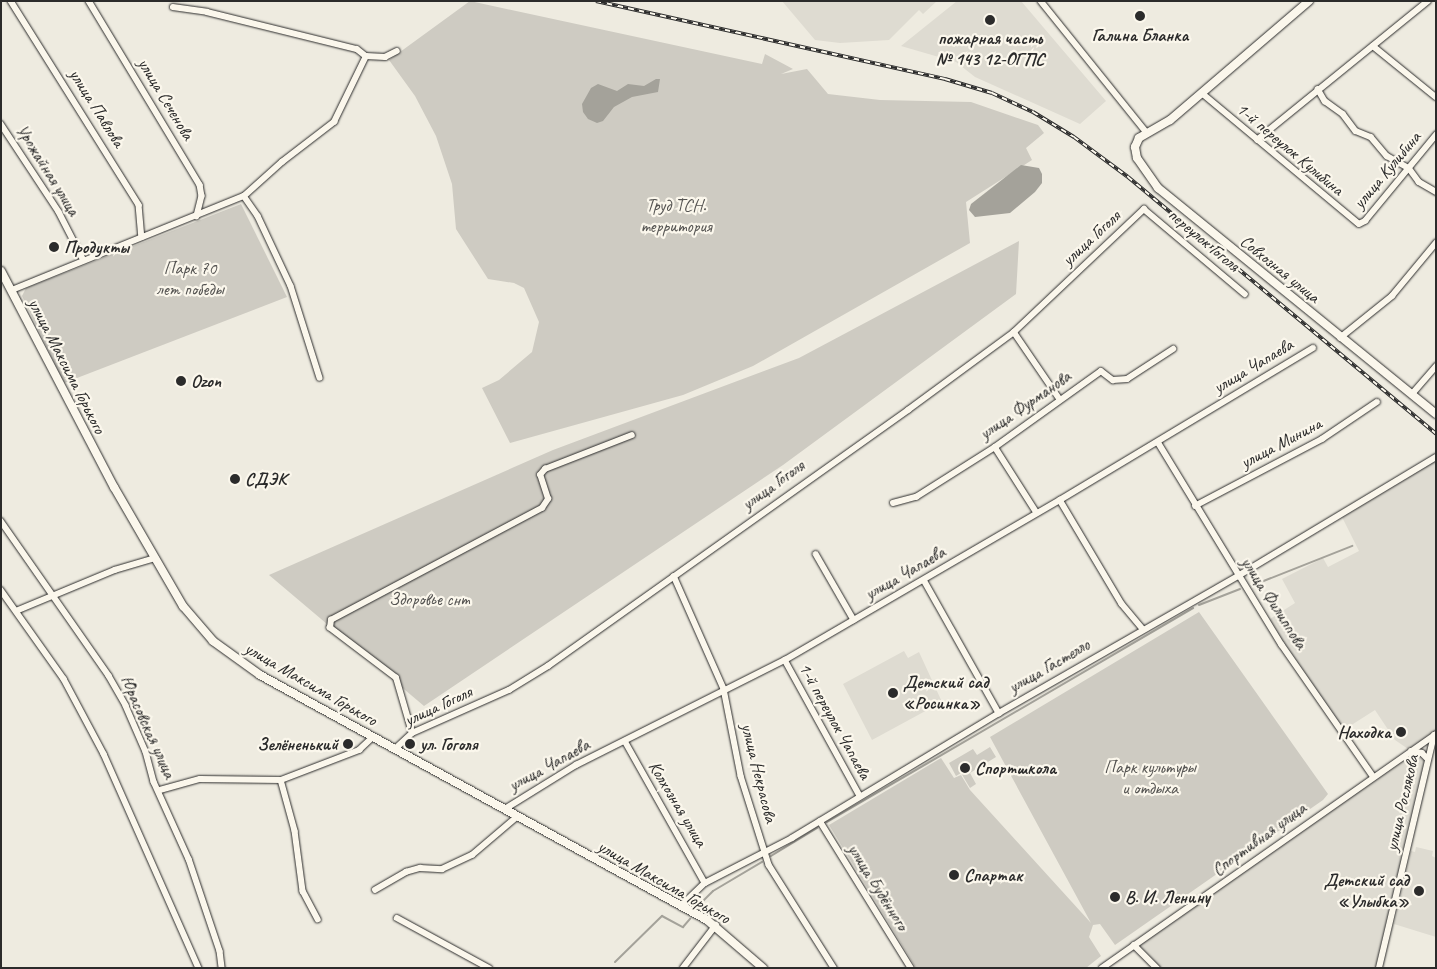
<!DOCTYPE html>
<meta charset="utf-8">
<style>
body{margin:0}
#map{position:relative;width:1437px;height:969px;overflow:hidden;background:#eeebe0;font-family:Caveat,sans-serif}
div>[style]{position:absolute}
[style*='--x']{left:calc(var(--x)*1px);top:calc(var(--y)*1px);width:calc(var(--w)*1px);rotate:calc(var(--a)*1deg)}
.built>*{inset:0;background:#dedbd1}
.green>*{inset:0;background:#cecbc2}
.water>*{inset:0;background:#a4a29a}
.stream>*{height:2px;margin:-1px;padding:0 1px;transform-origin:1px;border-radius:1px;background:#a4a29a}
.roads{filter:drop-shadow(0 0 1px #2b2b2b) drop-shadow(0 0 1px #2b2b2b)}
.street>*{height:5.5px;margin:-2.75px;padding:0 2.75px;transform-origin:2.75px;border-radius:2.75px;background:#fbf7ec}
.secondary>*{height:8px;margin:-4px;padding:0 4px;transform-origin:4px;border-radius:4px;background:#fbf7ec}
.rail>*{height:4px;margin-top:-2px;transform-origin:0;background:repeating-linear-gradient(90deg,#fbf7ec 0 5.5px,#2b2b2b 0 11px);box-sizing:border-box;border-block:1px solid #2b2b2b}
.dots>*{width:14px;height:14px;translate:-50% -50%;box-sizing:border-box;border:2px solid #fbf7ec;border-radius:50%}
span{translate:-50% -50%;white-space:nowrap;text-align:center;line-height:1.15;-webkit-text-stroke:4.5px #fbf7ec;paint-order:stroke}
.poi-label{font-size:18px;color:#2b2b2b;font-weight:700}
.left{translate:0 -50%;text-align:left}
.right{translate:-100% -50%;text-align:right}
.street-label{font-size:18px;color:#2b2b2b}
.park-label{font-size:18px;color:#545351}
.frame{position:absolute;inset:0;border:2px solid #2b2b2b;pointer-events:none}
</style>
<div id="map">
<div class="built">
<div style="clip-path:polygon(782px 1px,937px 1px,923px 14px,919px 10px,889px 40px,840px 43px,815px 40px)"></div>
<div style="clip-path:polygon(957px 1px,1021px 1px,1106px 101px,1080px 124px,975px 77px,956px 62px,901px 46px)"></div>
<div style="clip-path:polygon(1436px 457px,1436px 734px,1412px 751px,1427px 758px,1379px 968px,1157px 968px,1134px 945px,1411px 751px,1395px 740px,1375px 710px,1342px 731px,1267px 621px,1295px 603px,1282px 579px,1323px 558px,1328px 567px,1359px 551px,1341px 515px)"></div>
<div style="clip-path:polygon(904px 651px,908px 658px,919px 652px,942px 702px,872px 740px,843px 684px)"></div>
<div style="clip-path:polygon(1416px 847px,1433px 851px,1432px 856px,1436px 858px,1436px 937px,1394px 924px,1411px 851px,1415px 852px)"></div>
</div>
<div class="green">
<div style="clip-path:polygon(470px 1px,762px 64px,765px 54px,793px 69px,781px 74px,807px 69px,828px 94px,880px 100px,971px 102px,1038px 125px,1044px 133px,1026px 148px,1032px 160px,966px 202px,970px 243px,753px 366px,683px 395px,510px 443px,482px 388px,499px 380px,532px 352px,539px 322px,524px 288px,514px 283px,488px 279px,456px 229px,452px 184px,436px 136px,415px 96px,389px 60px)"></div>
<div style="clip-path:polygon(241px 204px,287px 297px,64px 383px,22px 296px,26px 288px)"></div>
<div style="clip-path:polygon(1019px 241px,1016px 294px,783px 465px,424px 706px,269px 575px,553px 450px,799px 358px)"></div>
<div style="clip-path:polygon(1199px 612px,1328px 794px,1323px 800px,1115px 945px,1100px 924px,1093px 925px,1089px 937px,1101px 956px,1086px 968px,916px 968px,829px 825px,941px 758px,954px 778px,961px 775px,970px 790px,1091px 923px,990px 737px)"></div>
<div style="clip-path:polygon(990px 747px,996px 757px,970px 773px,976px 784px,970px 788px,961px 773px,956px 776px,949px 763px,973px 749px,977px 755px)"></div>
</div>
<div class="water">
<div style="clip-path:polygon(656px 79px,660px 79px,658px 92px,632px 97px,614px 107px,603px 121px,597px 123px,588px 119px,583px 112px,582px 104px,591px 88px,598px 84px,617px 91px,628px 84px,644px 86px)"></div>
<div style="clip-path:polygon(1021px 165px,1039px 168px,1042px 174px,1042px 183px,1035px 192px,1010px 213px,975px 217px,969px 210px,971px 204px)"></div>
</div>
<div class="stream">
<div style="--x:1251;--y:586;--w:109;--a:-21.6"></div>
<div style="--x:1199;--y:605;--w:44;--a:-21.3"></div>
<div style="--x:827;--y:822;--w:424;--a:-30.3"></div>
<div style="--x:771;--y:856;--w:54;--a:-31.3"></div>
<div style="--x:701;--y:903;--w:17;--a:-45"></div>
<div style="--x:713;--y:891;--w:57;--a:-30.6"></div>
<div style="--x:615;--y:962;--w:66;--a:-44.4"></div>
<div style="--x:662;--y:916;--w:24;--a:28"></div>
<div style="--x:683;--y:927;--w:11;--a:-49"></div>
</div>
<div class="roads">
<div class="street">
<div style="--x:11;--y:1;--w:241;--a:57.9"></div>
<div style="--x:139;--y:205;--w:32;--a:85"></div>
<div style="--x:89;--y:1;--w:215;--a:58.9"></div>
<div style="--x:200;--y:185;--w:11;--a:80"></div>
<div style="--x:202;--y:196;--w:21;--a:104"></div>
<div style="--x:1041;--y:1;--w:169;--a:51.2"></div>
<div style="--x:173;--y:7;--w:34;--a:8"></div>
<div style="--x:207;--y:12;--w:154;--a:13.9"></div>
<div style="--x:357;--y:49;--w:11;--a:38"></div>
<div style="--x:366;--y:56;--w:19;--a:3"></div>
<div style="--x:385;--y:57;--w:13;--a:-27"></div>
<div style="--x:1373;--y:46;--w:81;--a:39"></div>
<div style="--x:1318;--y:89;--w:14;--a:60"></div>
<div style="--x:1325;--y:101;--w:22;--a:36"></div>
<div style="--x:1343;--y:114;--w:21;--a:53"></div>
<div style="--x:1356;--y:131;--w:16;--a:22"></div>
<div style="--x:1371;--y:137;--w:25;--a:50"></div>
<div style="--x:1387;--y:156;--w:25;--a:29"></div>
<div style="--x:1409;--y:168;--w:17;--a:54"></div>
<div style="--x:1419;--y:182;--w:20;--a:30"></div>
<div style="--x:1202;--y:93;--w:204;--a:39.8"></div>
<div style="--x:1359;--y:224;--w:7;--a:-27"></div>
<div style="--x:1365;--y:221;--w:112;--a:-50.5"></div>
<div style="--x:1;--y:124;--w:105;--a:56.6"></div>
<div style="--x:59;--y:212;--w:53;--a:62.9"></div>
<div style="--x:1257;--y:140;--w:220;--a:-39.1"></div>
<div style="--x:244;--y:196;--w:24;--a:55"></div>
<div style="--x:258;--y:216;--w:77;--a:64.8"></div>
<div style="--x:291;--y:286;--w:96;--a:72.5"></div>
<div style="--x:12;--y:290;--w:250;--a:-22.1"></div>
<div style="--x:244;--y:196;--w:51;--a:-41.8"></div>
<div style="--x:282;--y:162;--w:66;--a:-37.6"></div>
<div style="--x:334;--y:122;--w:73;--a:-64.1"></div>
<div style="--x:1014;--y:332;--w:80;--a:55.7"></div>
<div style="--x:1340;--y:338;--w:67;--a:-38.9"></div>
<div style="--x:1392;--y:296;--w:69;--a:-50.3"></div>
<div style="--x:1412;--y:394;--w:37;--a:-49"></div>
<div style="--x:1158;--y:442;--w:238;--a:58.6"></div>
<div style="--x:1282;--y:645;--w:160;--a:55.2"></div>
<div style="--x:995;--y:447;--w:78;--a:57.5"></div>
<div style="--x:1060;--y:500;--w:121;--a:59.2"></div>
<div style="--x:1122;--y:604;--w:33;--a:50"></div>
<div style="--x:893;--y:503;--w:24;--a:-15"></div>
<div style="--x:916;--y:497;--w:93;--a:-32.3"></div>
<div style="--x:995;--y:447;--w:130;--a:-35.6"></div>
<div style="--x:1101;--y:371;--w:15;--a:37"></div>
<div style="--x:1113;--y:380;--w:14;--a:-4"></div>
<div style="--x:1127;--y:379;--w:55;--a:-33.1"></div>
<div style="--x:1195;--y:506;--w:144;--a:-27.8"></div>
<div style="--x:1322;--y:439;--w:66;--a:-33.9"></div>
<div style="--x:1;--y:521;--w:189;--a:55.1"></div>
<div style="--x:109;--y:676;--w:34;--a:60"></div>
<div style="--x:126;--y:706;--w:50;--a:66.5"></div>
<div style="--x:146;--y:752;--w:31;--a:75"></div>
<div style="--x:154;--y:782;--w:85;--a:65.6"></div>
<div style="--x:189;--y:859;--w:97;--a:71.4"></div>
<div style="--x:220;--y:951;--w:17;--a:83"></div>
<div style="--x:816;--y:554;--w:76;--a:60.1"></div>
<div style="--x:674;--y:576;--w:124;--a:66.1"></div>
<div style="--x:724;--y:689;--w:89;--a:78.9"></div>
<div style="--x:741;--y:776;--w:93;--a:72.5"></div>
<div style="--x:769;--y:865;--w:122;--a:57.7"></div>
<div style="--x:924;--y:580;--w:153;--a:60.6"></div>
<div style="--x:1;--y:590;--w:109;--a:54.7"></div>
<div style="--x:64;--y:679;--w:85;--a:61.9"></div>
<div style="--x:104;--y:754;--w:234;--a:66.1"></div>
<div style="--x:16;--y:611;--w:107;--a:-22.5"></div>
<div style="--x:115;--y:570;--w:42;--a:-16.7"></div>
<div style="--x:785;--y:660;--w:155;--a:61.1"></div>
<div style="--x:412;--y:733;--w:57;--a:-106.2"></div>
<div style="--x:396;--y:678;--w:83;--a:-142.9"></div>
<div style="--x:330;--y:628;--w:8;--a:-83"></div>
<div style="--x:331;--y:620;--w:239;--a:-28"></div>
<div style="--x:542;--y:508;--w:11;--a:-56"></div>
<div style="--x:548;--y:499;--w:25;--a:-108"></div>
<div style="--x:540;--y:475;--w:8;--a:-50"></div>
<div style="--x:545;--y:469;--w:93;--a:-21.3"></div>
<div style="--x:625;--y:741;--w:163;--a:60.6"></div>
<div style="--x:395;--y:749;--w:23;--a:-43"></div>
<div style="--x:412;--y:733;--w:106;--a:-23.9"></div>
<div style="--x:509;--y:690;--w:46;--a:-31.6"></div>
<div style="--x:548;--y:666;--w:442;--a:-35.4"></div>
<div style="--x:908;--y:410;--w:132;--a:-36.3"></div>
<div style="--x:1014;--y:332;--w:179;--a:-43.4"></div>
<div style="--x:1144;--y:209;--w:132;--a:40.1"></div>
<div style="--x:1411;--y:751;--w:11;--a:10"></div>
<div style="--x:1422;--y:753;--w:7;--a:45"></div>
<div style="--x:281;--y:780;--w:53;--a:74.6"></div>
<div style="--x:295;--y:831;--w:61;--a:82.4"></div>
<div style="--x:303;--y:891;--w:32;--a:62"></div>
<div style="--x:160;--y:790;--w:41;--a:-15.4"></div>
<div style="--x:200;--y:779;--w:81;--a:0.7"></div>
<div style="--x:281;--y:780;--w:84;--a:-21"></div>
<div style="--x:359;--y:750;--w:19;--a:-43"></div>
<div style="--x:505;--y:809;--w:84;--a:-31.8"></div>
<div style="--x:576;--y:765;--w:234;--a:-26.7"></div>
<div style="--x:785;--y:660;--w:318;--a:-30.2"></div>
<div style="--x:1060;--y:500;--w:295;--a:-31"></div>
<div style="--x:820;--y:821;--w:173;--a:58.2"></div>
<div style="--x:375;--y:890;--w:36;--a:-30"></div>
<div style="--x:406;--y:872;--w:15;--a:-16"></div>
<div style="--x:420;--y:868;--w:22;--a:3"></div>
<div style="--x:442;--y:869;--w:33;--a:-25"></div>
<div style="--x:472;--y:855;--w:60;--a:-40.3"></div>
<div style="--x:681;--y:906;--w:33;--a:-44"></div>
<div style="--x:705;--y:883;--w:98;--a:-27.3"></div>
<div style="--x:792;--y:838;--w:242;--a:-31.1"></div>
<div style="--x:999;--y:713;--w:275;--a:-29.8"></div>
<div style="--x:1238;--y:576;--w:231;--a:-31"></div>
<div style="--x:397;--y:918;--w:105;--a:28.5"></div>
<div style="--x:1134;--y:945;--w:33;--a:45"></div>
<div style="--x:683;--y:968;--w:54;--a:-52.5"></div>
<div style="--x:1102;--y:968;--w:408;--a:-35"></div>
<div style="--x:1379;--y:968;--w:239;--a:-76.7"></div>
</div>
<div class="secondary">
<div style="--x:1309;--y:1;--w:183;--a:139.4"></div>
<div style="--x:1170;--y:120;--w:36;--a:150"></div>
<div style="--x:1139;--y:138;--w:10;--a:114"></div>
<div style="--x:1135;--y:147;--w:11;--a:80"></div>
<div style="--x:1137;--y:158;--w:37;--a:55"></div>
<div style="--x:1158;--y:188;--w:358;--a:39.1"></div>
<div style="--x:1;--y:271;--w:244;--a:62.4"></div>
<div style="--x:114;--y:487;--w:138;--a:59.9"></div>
<div style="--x:183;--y:606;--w:46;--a:49.4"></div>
<div style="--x:213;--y:641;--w:58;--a:35.9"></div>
<div style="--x:260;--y:675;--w:510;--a:28.73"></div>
<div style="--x:707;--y:920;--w:74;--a:40.6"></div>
</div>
</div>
<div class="rail">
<div style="--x:596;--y:1;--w:358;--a:12.6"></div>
<div style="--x:945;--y:79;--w:49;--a:16.6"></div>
<div style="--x:992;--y:93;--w:45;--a:24.9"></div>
<div style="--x:1033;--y:112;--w:48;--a:31.4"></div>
<div style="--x:1074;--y:137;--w:67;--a:36.5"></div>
<div style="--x:1128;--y:177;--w:401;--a:39.8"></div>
</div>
<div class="dots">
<div style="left:1140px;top:16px;background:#2b2b2b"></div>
<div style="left:990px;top:20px;background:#2b2b2b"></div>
<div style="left:54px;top:247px;background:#2b2b2b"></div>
<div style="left:181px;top:381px;background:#2b2b2b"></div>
<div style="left:235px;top:479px;background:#2b2b2b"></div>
<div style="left:893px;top:693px;background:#2b2b2b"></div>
<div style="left:1401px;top:732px;background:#2b2b2b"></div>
<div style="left:348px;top:744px;background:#2b2b2b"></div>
<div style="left:410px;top:744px;background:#2b2b2b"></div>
<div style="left:965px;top:768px;background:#2b2b2b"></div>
<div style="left:954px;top:875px;background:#2b2b2b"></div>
<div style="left:1419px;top:891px;background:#2b2b2b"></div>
<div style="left:1115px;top:897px;background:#2b2b2b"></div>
</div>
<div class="poi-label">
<span style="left:1140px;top:35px">Галина Бланка</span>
<span style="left:990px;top:49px">пожарная часть<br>№ 143 12-ОГПС</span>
<span class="left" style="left:64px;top:247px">Продукты</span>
<span class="left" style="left:191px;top:381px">Ozon</span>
<span class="left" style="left:245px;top:479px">СДЭК</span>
<span class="left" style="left:903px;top:693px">Детский сад<br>«Росинка»</span>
<span class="right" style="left:1391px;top:732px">Находка</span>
<span class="right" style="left:338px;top:744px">Зелёненький</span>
<span class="left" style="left:420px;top:744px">ул. Гоголя</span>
<span class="left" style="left:975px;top:768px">Спортшкола</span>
<span class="left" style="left:964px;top:875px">Спартак</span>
<span class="right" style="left:1409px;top:891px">Детский сад<br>«Улыбка»</span>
<span class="left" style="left:1125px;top:897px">В. И. Ленину</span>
</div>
<div class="street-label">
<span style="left:166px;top:99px;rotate:59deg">улица Сеченова</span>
<span style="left:97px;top:108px;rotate:58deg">улица Павлова</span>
<span style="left:1290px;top:149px;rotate:40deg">1-й переулок Кулибина</span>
<span style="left:48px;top:170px;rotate:58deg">Урожайная улица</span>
<span style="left:1387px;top:170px;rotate:-50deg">улица Кулибина</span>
<span style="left:1091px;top:238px;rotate:-43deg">улица Гоголя</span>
<span style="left:1204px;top:240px;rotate:40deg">переулок Гоголя</span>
<span style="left:1280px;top:269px;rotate:39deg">Совхозная улица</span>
<span style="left:67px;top:366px;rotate:63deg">улица Максима Горького</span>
<span style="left:1253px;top:366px;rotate:-31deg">улица Чапаева</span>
<span style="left:1025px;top:405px;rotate:-35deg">улица Фурманова</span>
<span style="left:1281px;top:443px;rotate:-28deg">улица Минина</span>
<span style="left:773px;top:485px;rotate:-36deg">улица Гоголя</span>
<span style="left:905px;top:573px;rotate:-30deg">улица Чапаева</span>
<span style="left:1274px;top:603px;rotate:57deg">улица Филиппова</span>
<span style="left:1049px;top:666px;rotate:-30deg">улица Гастелло</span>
<span style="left:311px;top:684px;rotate:30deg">улица Максима Горького</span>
<span style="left:438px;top:706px;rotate:-25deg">улица Гоголя</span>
<span style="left:835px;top:721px;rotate:61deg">1-й переулок Чапаева</span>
<span style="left:148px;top:727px;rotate:66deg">Юрасовская улица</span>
<span style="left:549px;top:765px;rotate:-29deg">улица Чапаева</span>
<span style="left:759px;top:773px;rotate:76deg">улица Некрасова</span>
<span style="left:1402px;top:803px;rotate:-77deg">улица Рослякова</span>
<span style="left:678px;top:804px;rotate:59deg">Колхозная улица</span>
<span style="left:1259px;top:839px;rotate:-36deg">Спортивная улица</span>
<span style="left:664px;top:882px;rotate:30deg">улица Максима Горького</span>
<span style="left:878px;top:887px;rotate:58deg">улица Будённого</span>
</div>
<div class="park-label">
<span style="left:676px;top:216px">Труд ТСН.<br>территория</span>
<span style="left:190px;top:279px">Парк 70<br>лет победы</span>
<span style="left:429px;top:599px">Здоровье снт</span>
<span style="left:1150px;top:778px">Парк культуры<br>и отдыха</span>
</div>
<div class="frame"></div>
</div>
